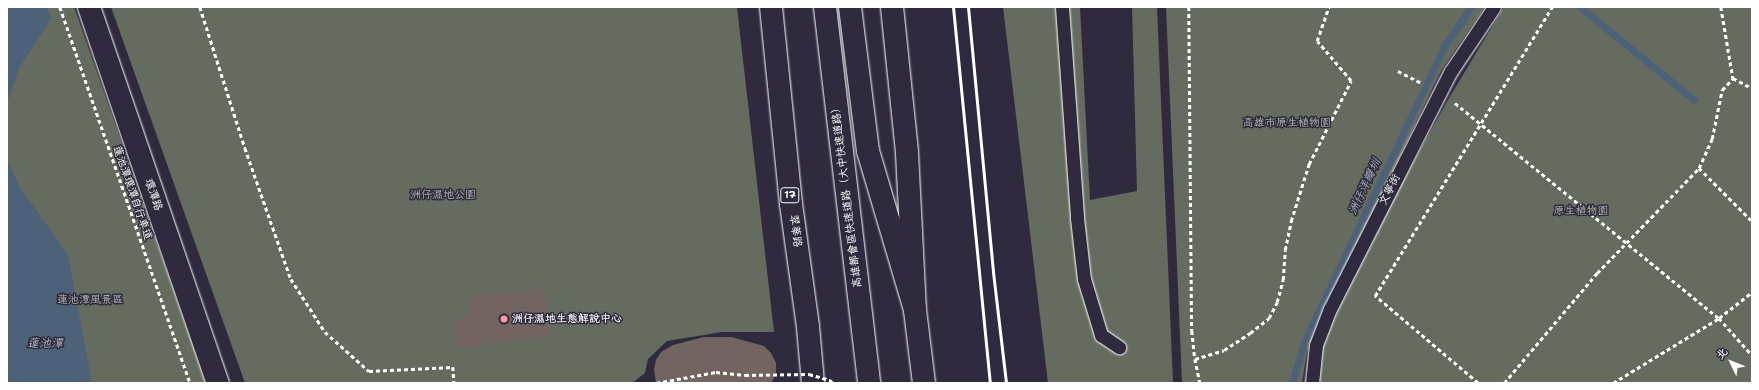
<!DOCTYPE html>
<meta charset="utf-8">
<style>
body{margin:0}
#map{position:relative;width:1759px;height:390px;overflow:hidden;background:#2f2a3d;font-family:"Shantell Sans","LXGW WenKai TC",sans-serif}
div>[style]{position:absolute}
[style*='--x']{left:calc(var(--x)*1px);top:calc(var(--y)*1px);width:calc(var(--w)*1px);rotate:calc(var(--a)*1deg)}
.green>*{inset:0;background:#656c5f}
.water>*{inset:0;background:#4d6278}
.stream>*{height:7px;margin:-3.5px;padding:0 3.5px;transform-origin:3.5px;border-radius:3.5px;background:#4d6278}
.building>*{inset:0;background:#726460}
.path>*{height:2.5px;margin-top:-1.25px;transform-origin:0;background:repeating-linear-gradient(90deg,#fff 0 4px,transparent 0 7px)}
.roads{filter:drop-shadow(0 0 1px #fff) drop-shadow(0 0 1px #fff)}
.service>*{height:13px;margin:-6.5px;padding:0 6.5px;transform-origin:6.5px;border-radius:6.5px;background:#2f2a3d}
.minor>*{height:22px;margin:-11px;padding:0 11px;transform-origin:11px;border-radius:11px;background:#2f2a3d}
.primary>*{height:22px;margin:-11px;padding:0 11px;transform-origin:11px;border-radius:11px;background:#2f2a3d}
.trunk>*{height:22px;margin:-11px;padding:0 11px;transform-origin:11px;border-radius:11px;background:#2f2a3d}
.rail>*{height:3px;margin:-1.5px;padding:0 1.5px;transform-origin:1.5px;border-radius:1.5px;background:#fff}
.path-bridge>*{height:2.5px;margin-top:-1.25px;transform-origin:0;background:repeating-linear-gradient(90deg,#fff 0 4px,transparent 0 7px)}
.dots>*{width:11px;height:11px;translate:-50% -50%;box-sizing:border-box;border:2px solid #2f2a3d;border-radius:50%}
span{translate:-50% -50%;white-space:nowrap;text-align:center;line-height:1.15;-webkit-text-stroke:3px #2f2a3d;paint-order:stroke}
.shield-label span{padding:1px 3px;background:#2f2a3d;border:1px solid;border-radius:3px;-webkit-text-stroke-width:0}
.shield-label{font-size:10px;color:#fff;font-weight:700}
.park-label{font-size:11px;color:#b2b6af}
.street-label{font-size:11px;color:#fff}
.poi-label{font-size:11px;color:#fff;font-weight:700}
.left{translate:0 -50%;text-align:left}
.water-label{font-size:12px;color:#afb8c2;font-style:italic}
.frame{position:absolute;inset:0;border:8px solid #fff;pointer-events:none}
.north{position:absolute;left:1711px;top:342px;width:40px;height:40px;-webkit-text-stroke:3px #2f2a3d;paint-order:stroke;rotate:313deg;font-size:11px;font-weight:700;line-height:16px;text-align:center;color:#fff}
.north::after{content:'';display:block;margin:auto;width:14px;height:18px;background:#fff;clip-path:polygon(50% 0,100% 100%,50% 72%,0 100%)}
</style>
<div id="map">
<div class="green">
<div style="clip-path:polygon(7px 7px,74px 7px,206px 383px,7px 383px)"></div>
<div style="clip-path:polygon(111px 7px,737px 7px,774px 332px,722px 332px,667px 341px,648px 359px,645px 373px,632px 383px,245px 383px)"></div>
<div style="clip-path:polygon(1003px 7px,1080px 7px,1090px 200px,1137px 191px,1132px 7px,1157px 7px,1173px 383px,1048px 383px)"></div>
<div style="clip-path:polygon(1166px 7px,1485px 7px,1442px 69px,1432px 89px,1307px 351px,1302px 383px,1182px 383px)"></div>
<div style="clip-path:polygon(1504px 7px,1752px 7px,1752px 383px,1317px 383px,1323px 346px,1348px 280px,1449px 98px)"></div>
</div>
<div class="water">
<div style="clip-path:polygon(7px 7px,47px 7px,51px 19px,19px 68px,7px 103px)"></div>
<div style="clip-path:polygon(7px 160px,21px 189px,68px 255px,92px 383px,7px 383px)"></div>
</div>
<div class="stream">
<div style="--x:1580;--y:7;--w:147;--a:39.2"></div>
<div style="--x:1292;--y:383;--w:43;--a:-73.7"></div>
<div style="--x:1304;--y:342;--w:329;--a:-64.6"></div>
<div style="--x:1445;--y:45;--w:46;--a:-55.6"></div>
</div>
<div class="building">
<div style="clip-path:polygon(544px 287px,550px 336px,457px 349px,453px 323px,468px 316px,471px 297px)"></div>
<div style="clip-path:polygon(704px 337px,731px 337px,764px 346px,771px 353px,776px 363px,776px 372px,773px 380px,771px 383px,656px 383px,654px 369px,656px 360px,661px 352px,673px 345px)"></div>
</div>
<div class="path">
<div style="--x:60;--y:7;--w:398;--a:70.9"></div>
<div style="--x:200;--y:7;--w:148;--a:72.3"></div>
<div style="--x:245;--y:148;--w:139;--a:70.7"></div>
<div style="--x:291;--y:279;--w:63;--a:57.3"></div>
<div style="--x:325;--y:332;--w:59;--a:41.6"></div>
<div style="--x:369;--y:371;--w:84;--a:-2.7"></div>
<div style="--x:453;--y:367;--w:16;--a:86"></div>
<div style="--x:1189;--y:7;--w:324;--a:89.5"></div>
<div style="--x:1192;--y:331;--w:28;--a:84"></div>
<div style="--x:1195;--y:359;--w:25;--a:78"></div>
<div style="--x:1721;--y:7;--w:72;--a:80.4"></div>
<div style="--x:1733;--y:78;--w:21;--a:28"></div>
<div style="--x:1398;--y:71;--w:28;--a:27"></div>
<div style="--x:1455;--y:103;--w:340;--a:39.2"></div>
<div style="--x:1719;--y:318;--w:50;--a:48.3"></div>
<div style="--x:1699;--y:168;--w:75;--a:45"></div>
<div style="--x:1195;--y:359;--w:30;--a:-17"></div>
<div style="--x:1224;--y:350;--w:31;--a:-33"></div>
<div style="--x:1250;--y:333;--w:24;--a:-38"></div>
<div style="--x:1269;--y:318;--w:18;--a:-63"></div>
<div style="--x:1277;--y:302;--w:23;--a:-75"></div>
<div style="--x:1283;--y:280;--w:30;--a:-86"></div>
<div style="--x:1285;--y:250;--w:30;--a:-78"></div>
<div style="--x:1291;--y:221;--w:60;--a:-72.5"></div>
<div style="--x:1309;--y:164;--w:93;--a:-63.2"></div>
<div style="--x:1351;--y:81;--w:52;--a:-130.4"></div>
<div style="--x:1317;--y:41;--w:36;--a:-71"></div>
<div style="--x:1478;--y:383;--w:135;--a:-139.8"></div>
<div style="--x:1375;--y:296;--w:339;--a:-58.5"></div>
<div style="--x:1504;--y:383;--w:144;--a:-49.8"></div>
<div style="--x:1597;--y:273;--w:146;--a:-45.8"></div>
<div style="--x:1699;--y:168;--w:32;--a:-66"></div>
<div style="--x:1712;--y:139;--w:50;--a:-78.5"></div>
<div style="--x:1722;--y:90;--w:16;--a:-47"></div>
<div style="--x:1613;--y:383;--w:124;--a:-31.5"></div>
<div style="--x:1719;--y:318;--w:42;--a:-38.2"></div>
</div>
<div class="roads">
<div class="service">
<div style="--x:1062;--y:7;--w:212;--a:85.9"></div>
<div style="--x:1077;--y:218;--w:61;--a:83.5"></div>
<div style="--x:1084;--y:279;--w:59;--a:73.1"></div>
<div style="--x:1101;--y:335;--w:22;--a:34"></div>
<div style="--x:1312;--y:383;--w:38;--a:-84"></div>
<div style="--x:1316;--y:345;--w:39;--a:-69"></div>
<div style="--x:1330;--y:309;--w:267;--a:-63.1"></div>
<div style="--x:1451;--y:71;--w:77;--a:-56.1"></div>
</div>
<div class="minor">
<div style="--x:89;--y:7;--w:398;--a:71.1"></div>
</div>
<div class="primary">
<div style="--x:771;--y:7;--w:198;--a:84.2"></div>
<div style="--x:791;--y:204;--w:124;--a:82.1"></div>
<div style="--x:808;--y:327;--w:56;--a:84.9"></div>
<div style="--x:892;--y:7;--w:147;--a:84.1"></div>
<div style="--x:907;--y:153;--w:157;--a:87.1"></div>
<div style="--x:915;--y:310;--w:74;--a:83"></div>
</div>
<div class="trunk">
<div style="--x:825;--y:7;--w:379;--a:83.3"></div>
<div style="--x:850;--y:7;--w:145;--a:82.9"></div>
<div style="--x:868;--y:151;--w:166;--a:73.5"></div>
</div>
</div>
<div class="rail">
<div style="--x:953;--y:7;--w:378;--a:84.4"></div>
<div style="--x:968;--y:7;--w:266;--a:84.6"></div>
<div style="--x:993;--y:272;--w:112;--a:83.3"></div>
</div>
<div class="path-bridge">
<div style="--x:656;--y:383;--w:61;--a:-10.4"></div>
<div style="--x:716;--y:372;--w:29;--a:6"></div>
<div style="--x:745;--y:375;--w:64;--a:-0.9"></div>
<div style="--x:809;--y:374;--w:22;--a:16"></div>
<div style="--x:830;--y:380;--w:4;--a:45"></div>
</div>
<div class="dots">
<div style="left:504px;top:319px;background:#ff9aa2"></div>
</div>
<div class="shield-label">
<span style="left:790px;top:195px">17</span>
</div>
<div class="park-label">
<span style="left:1287px;top:123px">高雄市原生植物園</span>
<span style="left:443px;top:195px">洲仔濕地公園</span>
<span style="left:1581px;top:211px">原生植物園</span>
<span style="left:90px;top:300px">蓮池潭風景區</span>
</div>
<div class="street-label">
<span style="left:1390px;top:190px;rotate:-63deg">文寧街</span>
<span style="left:132px;top:193px;rotate:71deg">蓮池潭環潭自行車道</span>
<span style="left:153px;top:195px;rotate:71deg">環潭路</span>
<span style="left:847px;top:195px;rotate:-97deg">高雄都會區快速道路（大中快速道路）</span>
<span style="left:795px;top:231px;rotate:82deg">翠華路</span>
</div>
<div class="poi-label">
<span class="left" style="left:512px;top:319px">洲仔濕地生態解說中心</span>
</div>
<div class="water-label">
<span style="left:1365px;top:187px;rotate:-65deg">洲仔洋瓣圳</span>
<span style="left:45px;top:344px">蓮池潭</span>
</div>
<div class="frame"></div>
<div class="north">北</div>
</div>
